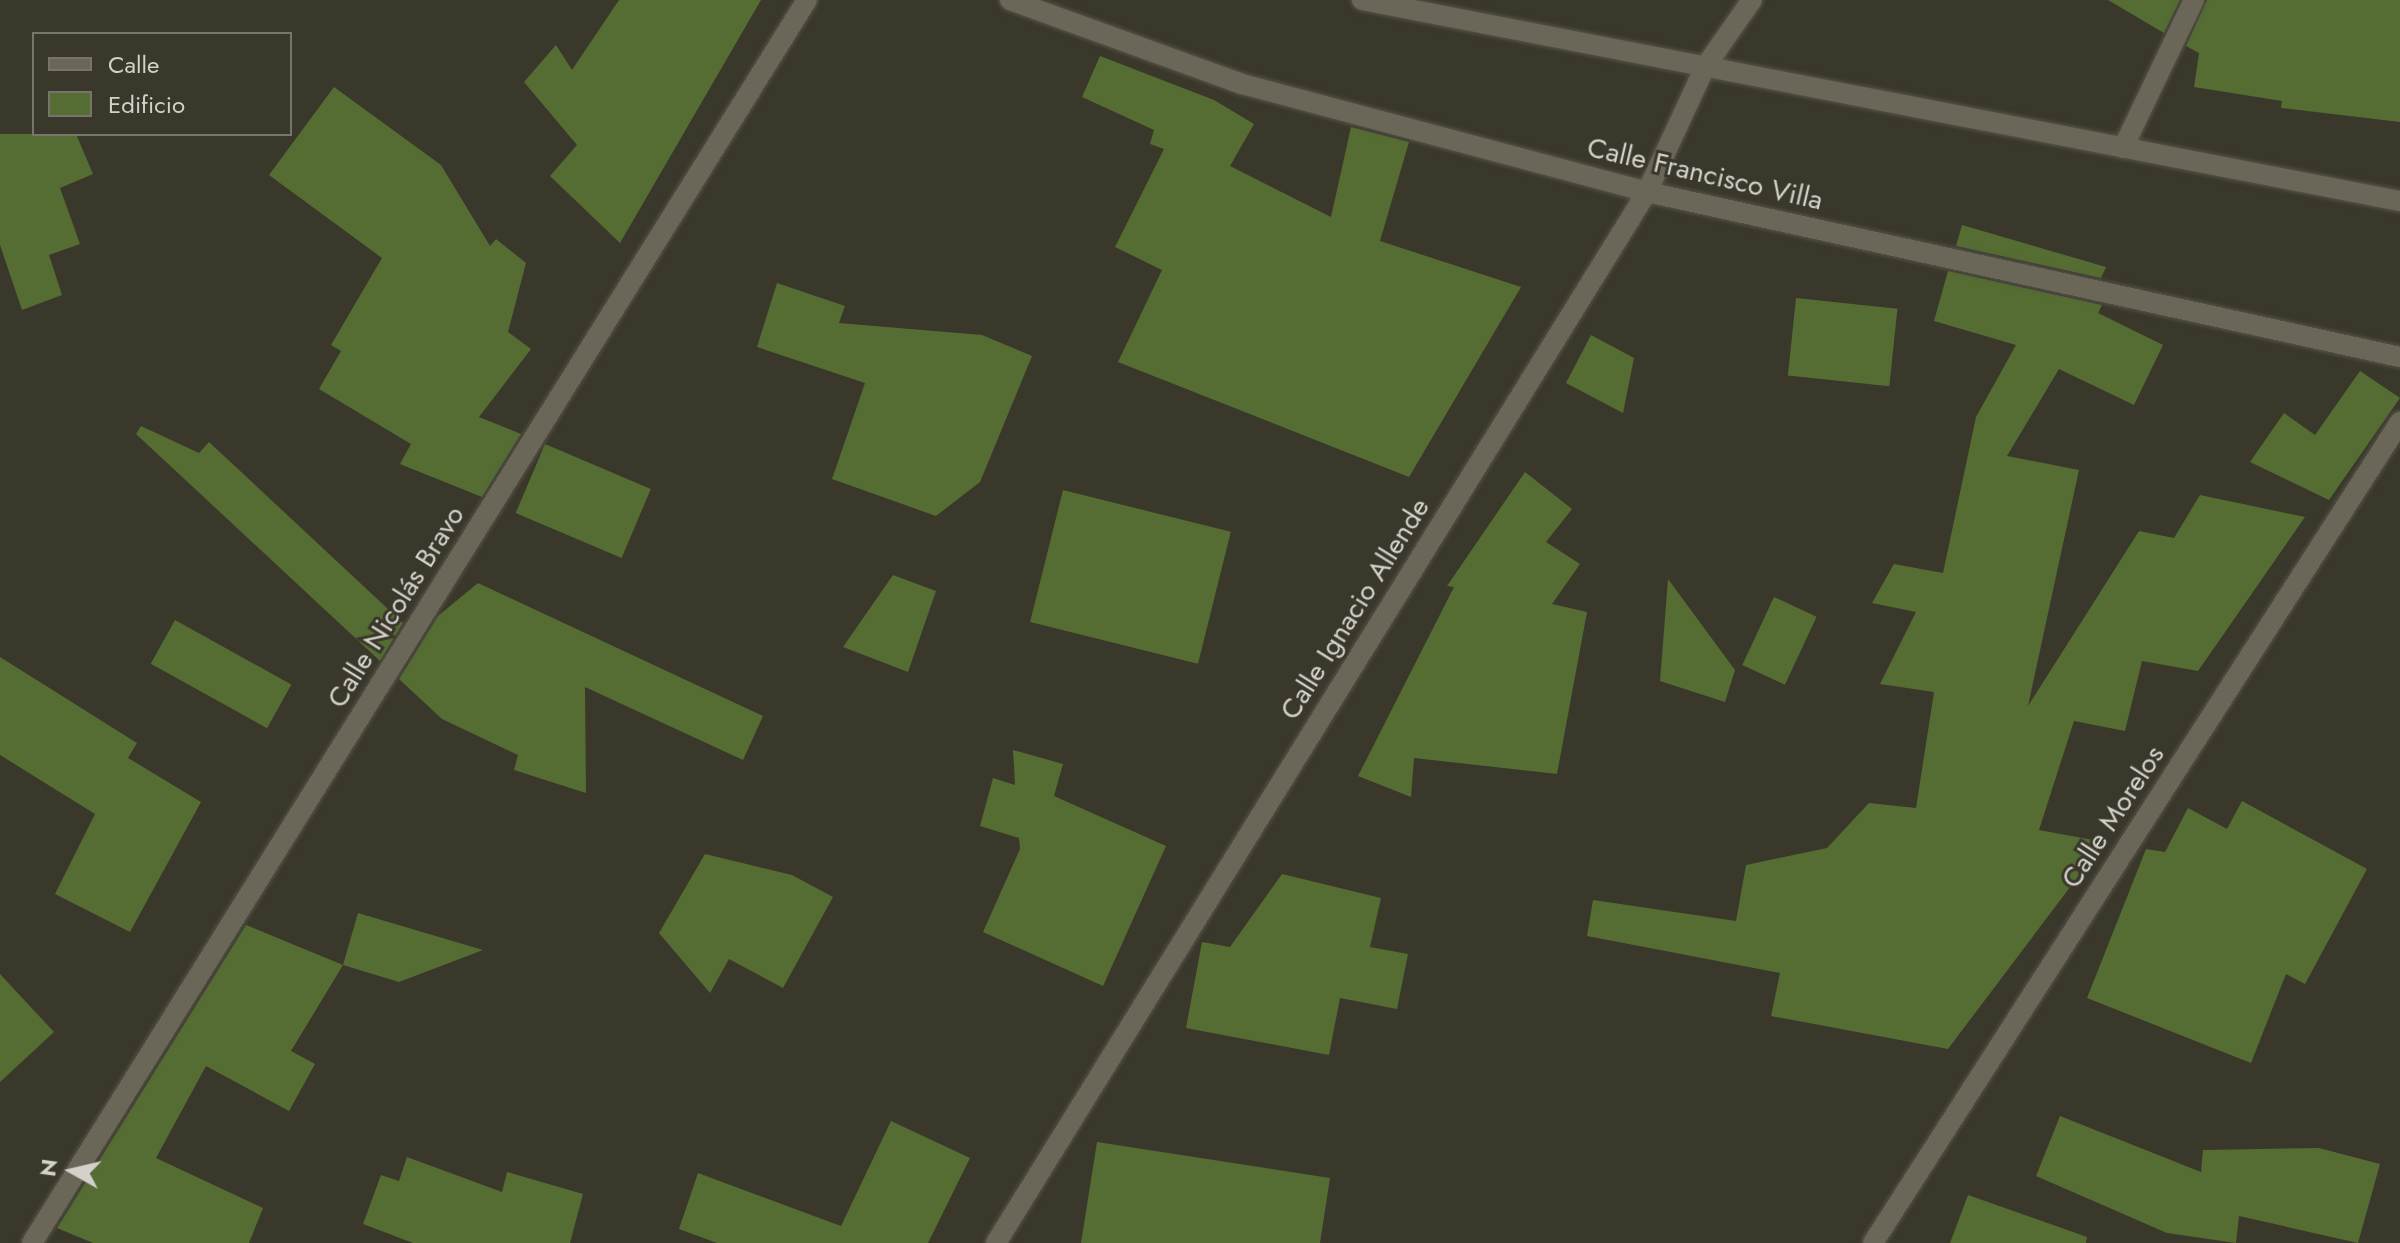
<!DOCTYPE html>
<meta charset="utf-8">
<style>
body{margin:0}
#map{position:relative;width:2400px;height:1243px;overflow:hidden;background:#3a372b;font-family:Jost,sans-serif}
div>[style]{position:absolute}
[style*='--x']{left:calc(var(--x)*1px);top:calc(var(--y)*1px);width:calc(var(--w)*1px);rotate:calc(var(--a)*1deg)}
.building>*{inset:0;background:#556d33;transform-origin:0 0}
.roads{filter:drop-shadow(0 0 2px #56544a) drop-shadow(0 0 2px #56544a)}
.minor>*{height:20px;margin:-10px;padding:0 10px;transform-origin:10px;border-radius:10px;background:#6a6759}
span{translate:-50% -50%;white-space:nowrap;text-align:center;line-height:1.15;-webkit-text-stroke:6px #3a372b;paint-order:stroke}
.street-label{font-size:28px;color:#d3d1ca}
.legend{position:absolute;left:32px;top:32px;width:260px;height:104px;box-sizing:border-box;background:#3a372b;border:2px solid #77756b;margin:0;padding:10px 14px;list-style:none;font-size:24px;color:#d3d1ca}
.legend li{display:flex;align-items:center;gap:16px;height:40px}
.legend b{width:40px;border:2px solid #77756b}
.north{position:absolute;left:32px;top:1131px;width:80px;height:80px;-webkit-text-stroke:6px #3a372b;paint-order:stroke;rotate:278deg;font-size:22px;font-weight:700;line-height:32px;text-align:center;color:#d3d1ca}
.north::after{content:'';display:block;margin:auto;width:28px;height:36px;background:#d3d1ca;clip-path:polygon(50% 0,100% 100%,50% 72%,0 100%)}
</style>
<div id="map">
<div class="building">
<div style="clip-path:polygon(619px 0,761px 0,620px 243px,550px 176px,577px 145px,524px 82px,556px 45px,572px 70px)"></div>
<div style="clip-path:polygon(2108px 0,2180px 0,2164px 33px)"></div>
<div style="clip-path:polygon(2207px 0,2400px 0,2400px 122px,2281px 108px,2282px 101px,2194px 87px,2199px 53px,2186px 46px)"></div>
<div style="clip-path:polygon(1100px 56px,1214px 100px,1254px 124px,1230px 166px,1331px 217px,1351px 127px,1409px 142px,1380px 241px,1521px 287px,1409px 477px,1118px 362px,1162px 270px,1115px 247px,1164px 149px,1150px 144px,1154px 130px,1082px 97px)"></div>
<div style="clip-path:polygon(334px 87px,441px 165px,490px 246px,496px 239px,526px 263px,508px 332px,531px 349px,479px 417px,521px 434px,482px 497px,400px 464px,411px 444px,319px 389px,341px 351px,331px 345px,382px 258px,269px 175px)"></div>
<div style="clip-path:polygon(0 134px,76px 134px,93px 174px,60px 188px,80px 244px,49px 255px,62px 295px,22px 310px,0 245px)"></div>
<div style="clip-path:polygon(1962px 225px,2106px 267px,2101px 278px,1956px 246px)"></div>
<div style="clip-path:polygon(1948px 271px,2102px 305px,2098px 313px,2163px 345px,2134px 405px,2059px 369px,2007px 456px,2079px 470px,2028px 706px,2139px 531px,2174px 538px,2200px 495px,2305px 517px,2198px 671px,2142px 661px,2125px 731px,2074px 721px,2039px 830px,2104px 842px,1948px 1049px,1771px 1016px,1780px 973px,1587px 936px,1593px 900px,1736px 921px,1746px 865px,1827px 848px,1869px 803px,1916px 808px,1934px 692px,1880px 684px,1916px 612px,1872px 603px,1894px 564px,1943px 573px,1976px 417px,2016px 345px,1934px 321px)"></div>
<div style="clip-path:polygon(777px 283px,845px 306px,839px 323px,982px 335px,1032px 356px,980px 482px,936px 516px,832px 479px,865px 383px,757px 347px)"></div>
<div style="left:1796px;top:298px;width:102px;height:78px;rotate:6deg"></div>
<div style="clip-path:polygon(1591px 335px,1634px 358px,1623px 413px,1566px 383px)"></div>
<div style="clip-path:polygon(2360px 371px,2400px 398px,2329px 500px,2250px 462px,2284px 413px,2315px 435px)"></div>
<div style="clip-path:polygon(141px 426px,199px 453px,209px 442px,403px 623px,380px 661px,136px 434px)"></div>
<div style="left:545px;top:444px;width:115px;height:75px;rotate:23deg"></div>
<div style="clip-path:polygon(1525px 472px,1572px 509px,1546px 542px,1580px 564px,1552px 604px,1587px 612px,1557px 774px,1414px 758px,1411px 797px,1358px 776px,1454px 587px,1447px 586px)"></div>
<div style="left:1063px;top:490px;width:173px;height:136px;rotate:14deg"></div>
<div style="clip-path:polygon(893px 575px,936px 591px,908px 672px,843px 647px)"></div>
<div style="clip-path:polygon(1668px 579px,1735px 670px,1725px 702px,1660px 681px)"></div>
<div style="clip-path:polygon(478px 583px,763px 716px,743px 760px,585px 687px,586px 793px,514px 770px,518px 755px,442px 719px,399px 679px,438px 616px)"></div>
<div style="left:1774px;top:597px;width:47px;height:75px;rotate:25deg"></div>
<div style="left:175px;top:620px;width:133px;height:50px;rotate:29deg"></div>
<div style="clip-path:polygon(0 657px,137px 743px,128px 758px,201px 802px,130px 932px,55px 894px,95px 814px,0 755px)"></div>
<div style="clip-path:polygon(1013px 750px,1063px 764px,1054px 796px,1166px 846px,1103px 986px,983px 932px,1020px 849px,1019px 838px,980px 826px,993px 778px,1015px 785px)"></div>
<div style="clip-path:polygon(2242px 801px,2367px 869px,2305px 984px,2286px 974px,2251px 1063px,2087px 998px,2146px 849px,2165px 852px,2188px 808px,2227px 829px)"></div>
<div style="clip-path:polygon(705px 854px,792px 875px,833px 897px,783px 988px,729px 959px,710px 993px,659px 933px)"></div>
<div style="clip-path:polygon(1282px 874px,1381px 898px,1370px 947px,1408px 954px,1397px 1009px,1340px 998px,1329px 1055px,1186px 1028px,1202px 942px,1230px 947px)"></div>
<div style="clip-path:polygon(358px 913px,483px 950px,399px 982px,343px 965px)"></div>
<div style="clip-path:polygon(246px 925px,343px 965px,291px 1051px,315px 1064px,289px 1111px,206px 1066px,156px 1158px,263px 1208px,249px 1243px,93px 1243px,57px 1228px)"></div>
<div style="clip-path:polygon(0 974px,54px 1032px,0 1082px)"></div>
<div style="clip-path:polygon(2060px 1116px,2201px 1172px,2203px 1150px,2319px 1148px,2380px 1164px,2358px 1243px,2239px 1216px,2236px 1243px,2167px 1233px,2036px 1176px)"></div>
<div style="clip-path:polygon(891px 1121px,970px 1158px,928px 1243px,717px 1243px,679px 1229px,698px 1173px,841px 1226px)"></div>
<div style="clip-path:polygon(1097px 1142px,1330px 1178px,1320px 1243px,1081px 1243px)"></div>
<div style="clip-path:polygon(407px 1157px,502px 1192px,507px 1172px,583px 1194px,570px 1243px,413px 1243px,363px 1224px,381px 1175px,399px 1181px)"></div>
<div style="clip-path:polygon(1968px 1195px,2087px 1237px,2086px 1243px,1950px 1243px)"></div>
</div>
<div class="roads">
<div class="minor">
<div style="--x:1010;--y:0;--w:247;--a:19.9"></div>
<div style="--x:1242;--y:84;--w:419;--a:14.9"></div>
<div style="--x:1647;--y:192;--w:771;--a:12.36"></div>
<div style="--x:1362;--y:0;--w:1057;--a:10.96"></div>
<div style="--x:2123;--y:148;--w:164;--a:-64.4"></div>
<div style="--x:32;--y:1243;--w:1465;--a:-58.06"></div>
<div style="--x:996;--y:1243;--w:1236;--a:-58.23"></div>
<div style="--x:1647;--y:192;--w:138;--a:-65.1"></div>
<div style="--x:1705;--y:67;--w:82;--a:-55"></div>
<div style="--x:1873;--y:1243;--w:976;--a:-57.3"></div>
</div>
</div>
<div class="street-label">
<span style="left:1705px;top:174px;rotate:13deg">Calle Francisco Villa</span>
<span style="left:396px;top:607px;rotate:-58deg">Calle Nicolás Bravo</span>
<span style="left:1355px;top:609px;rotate:-58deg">Calle Ignacio Allende</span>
<span style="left:2113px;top:817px;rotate:-57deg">Calle Morelos</span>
</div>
<ul class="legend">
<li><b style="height:10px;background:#6a6759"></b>Calle</li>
<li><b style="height:22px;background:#556d33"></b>Edificio</li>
</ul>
<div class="north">N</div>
</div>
